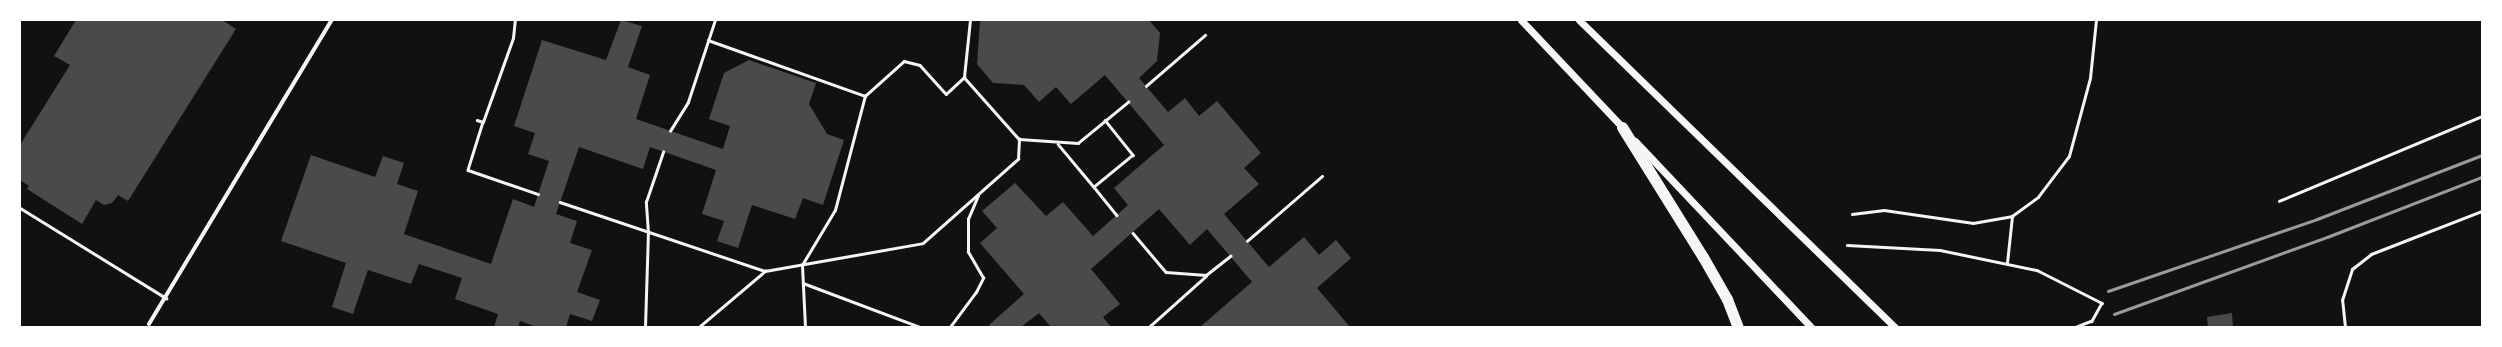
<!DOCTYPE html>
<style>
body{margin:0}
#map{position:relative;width:2502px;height:347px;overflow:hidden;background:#111;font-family:Arial,sans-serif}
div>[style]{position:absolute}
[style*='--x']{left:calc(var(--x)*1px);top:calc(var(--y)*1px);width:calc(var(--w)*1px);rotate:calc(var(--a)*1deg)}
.building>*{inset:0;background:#4a4a4a}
.path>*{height:2.5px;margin:-1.25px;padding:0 1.25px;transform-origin:1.25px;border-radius:1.25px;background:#f5f5f5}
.service>*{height:3px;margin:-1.5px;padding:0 1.5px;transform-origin:1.5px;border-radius:1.5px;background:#f5f5f5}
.minor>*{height:4px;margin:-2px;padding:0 2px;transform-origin:2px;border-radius:2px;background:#f5f5f5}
.tertiary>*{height:7px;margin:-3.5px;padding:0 3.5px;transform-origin:3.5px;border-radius:3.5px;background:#f5f5f5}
.trunk>*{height:11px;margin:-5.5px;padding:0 5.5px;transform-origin:5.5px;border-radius:5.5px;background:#f5f5f5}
.rail>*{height:3px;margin:-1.5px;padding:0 1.5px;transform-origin:1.5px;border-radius:1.5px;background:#9a9a9a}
span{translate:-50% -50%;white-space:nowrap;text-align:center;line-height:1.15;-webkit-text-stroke:3px #fff;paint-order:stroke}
.frame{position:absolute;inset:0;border:21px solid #fff;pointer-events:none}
</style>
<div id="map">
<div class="building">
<div style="clip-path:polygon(76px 20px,222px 20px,236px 29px,128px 201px,118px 195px,112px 203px,104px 205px,96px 200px,82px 224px,27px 189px,29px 186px,20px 180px,20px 145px,70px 65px,54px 56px)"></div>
<div style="clip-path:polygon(621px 20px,642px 26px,628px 67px,650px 75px,636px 119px,723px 149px,730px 126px,709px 119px,724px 73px,749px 60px,816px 83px,809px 104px,827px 134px,844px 140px,823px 205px,803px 198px,795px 219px,752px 205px,738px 248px,717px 241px,724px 221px,702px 214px,716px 170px,650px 147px,643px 169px,579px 147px,556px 214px,577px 221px,570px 243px,592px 250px,577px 292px,600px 300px,592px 321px,570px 314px,566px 327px,537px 327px,520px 321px,518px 327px,494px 327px,498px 314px,455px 299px,462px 278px,419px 264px,411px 284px,368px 270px,353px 314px,332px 307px,346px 263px,281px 241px,311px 155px,375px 177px,383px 156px,404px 163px,397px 184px,418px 191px,404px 234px,491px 264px,513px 199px,534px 207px,549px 161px,528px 154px,535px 133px,514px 126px,542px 40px,606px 60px)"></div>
<div style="clip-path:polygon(980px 20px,1149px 20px,1160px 33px,1157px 61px,1139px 78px,1168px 112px,1185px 98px,1199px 116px,1217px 101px,1261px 153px,1244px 168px,1259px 184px,1224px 214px,1269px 267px,1304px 237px,1319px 255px,1336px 240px,1351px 258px,1317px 288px,1350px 327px,1200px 327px,1252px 282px,1207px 229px,1190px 245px,1159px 209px,1091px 269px,1120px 304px,1103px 317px,1111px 327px,1051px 327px,1039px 313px,1021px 327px,991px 327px,989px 325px,1024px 294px,980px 243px,997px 228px,982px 211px,1015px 183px,1046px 216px,1063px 202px,1093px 236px,1128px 205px,1114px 188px,1164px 145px,1105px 75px,1071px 104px,1056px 87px,1039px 102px,1024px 85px,993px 83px,977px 64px)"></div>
<div style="clip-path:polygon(2232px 313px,2233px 327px,2208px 327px,2207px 317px)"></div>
</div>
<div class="path">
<div style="--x:708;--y:40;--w:167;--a:19.6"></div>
<div style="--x:964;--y:77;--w:83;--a:48.4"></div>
<div style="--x:1019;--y:139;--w:59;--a:3.9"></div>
<div style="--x:1078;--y:143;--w:65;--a:-39.4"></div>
<div style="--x:1146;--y:86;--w:78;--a:-40.8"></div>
<div style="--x:477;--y:120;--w:6;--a:18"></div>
<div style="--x:483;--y:122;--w:50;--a:107.4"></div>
<div style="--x:468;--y:170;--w:74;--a:18.9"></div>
<div style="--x:1105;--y:120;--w:45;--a:51.3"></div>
<div style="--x:1133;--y:155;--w:50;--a:140.6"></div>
<div style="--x:1094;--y:187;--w:36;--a:51"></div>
<div style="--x:483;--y:122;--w:89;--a:-70.3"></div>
<div style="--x:513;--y:38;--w:18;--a:-84"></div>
<div style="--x:670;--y:131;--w:34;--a:-58"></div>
<div style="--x:688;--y:102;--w:86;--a:-71.8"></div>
<div style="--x:1058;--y:144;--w:56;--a:50.1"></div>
<div style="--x:2279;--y:201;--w:220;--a:-22.7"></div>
<div style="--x:560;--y:202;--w:216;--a:18.6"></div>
<div style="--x:765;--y:271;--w:160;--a:-10"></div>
<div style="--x:923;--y:243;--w:127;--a:-41.5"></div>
<div style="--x:1018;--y:159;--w:20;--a:-87"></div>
<div style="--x:1852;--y:214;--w:32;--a:-7"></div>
<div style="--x:1884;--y:210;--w:90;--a:8.3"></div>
<div style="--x:1973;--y:223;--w:40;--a:-10"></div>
<div style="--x:2012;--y:216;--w:32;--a:-36"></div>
<div style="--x:2038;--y:197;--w:51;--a:-52.9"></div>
<div style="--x:2069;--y:156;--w:81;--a:-74.9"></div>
<div style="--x:2090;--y:78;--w:58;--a:-84.1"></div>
<div style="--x:1133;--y:233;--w:51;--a:49.8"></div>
<div style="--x:1166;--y:272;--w:40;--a:4.3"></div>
<div style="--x:1206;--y:275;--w:31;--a:-38"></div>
<div style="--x:1247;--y:241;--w:99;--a:-40.9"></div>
<div style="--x:1847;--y:245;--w:93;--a:3.1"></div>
<div style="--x:1940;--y:250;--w:99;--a:11.7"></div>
<div style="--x:2037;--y:270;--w:73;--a:26.9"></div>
<div style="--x:2102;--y:303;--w:21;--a:119"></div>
<div style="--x:2092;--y:321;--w:17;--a:159"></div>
<div style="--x:2007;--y:263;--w:47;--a:-83.9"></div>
<div style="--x:803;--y:283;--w:125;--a:20.6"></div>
<div style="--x:645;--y:327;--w:94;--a:-88.2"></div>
<div style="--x:648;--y:233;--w:31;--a:-94"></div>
<div style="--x:646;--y:202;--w:53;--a:-71.2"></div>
<div style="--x:699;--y:327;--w:87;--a:-40.3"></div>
<div style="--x:805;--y:327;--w:62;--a:-92.8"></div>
<div style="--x:802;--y:265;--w:64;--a:-59"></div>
<div style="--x:835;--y:210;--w:118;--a:-75.3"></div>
<div style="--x:865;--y:96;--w:52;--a:-41.9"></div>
<div style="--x:904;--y:61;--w:16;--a:14"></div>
<div style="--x:920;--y:65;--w:39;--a:48"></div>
<div style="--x:946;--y:94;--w:25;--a:-43"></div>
<div style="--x:964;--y:77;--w:57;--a:-84"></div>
<div style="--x:950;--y:327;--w:44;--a:-53.4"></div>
<div style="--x:976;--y:292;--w:16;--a:-63"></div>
<div style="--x:983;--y:278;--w:30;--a:-120"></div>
<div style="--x:968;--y:252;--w:33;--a:-90"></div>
<div style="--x:968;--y:219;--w:25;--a:-67"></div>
<div style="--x:1149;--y:327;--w:76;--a:-41.8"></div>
</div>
<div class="service">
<div style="--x:20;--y:208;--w:172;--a:31.7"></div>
<div style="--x:2345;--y:327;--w:27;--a:-96"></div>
<div style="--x:2342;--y:300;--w:33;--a:-72"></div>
<div style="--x:2352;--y:269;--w:24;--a:-38"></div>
<div style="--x:2371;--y:254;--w:119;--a:-21.2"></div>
</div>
<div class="minor">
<div style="--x:149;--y:324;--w:355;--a:-59"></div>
</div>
<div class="tertiary">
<div style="--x:1521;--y:20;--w:150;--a:46.6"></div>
<div style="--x:1579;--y:20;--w:441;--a:44.2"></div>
<div style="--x:1635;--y:141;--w:256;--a:46.6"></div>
</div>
<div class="trunk">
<div style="--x:1622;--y:127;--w:153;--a:58.1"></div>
<div style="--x:1703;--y:257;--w:48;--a:60.3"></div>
<div style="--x:1727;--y:299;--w:30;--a:69"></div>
</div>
<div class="rail">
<div style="--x:2108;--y:291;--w:221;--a:-19"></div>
<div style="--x:2317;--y:219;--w:177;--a:-21.2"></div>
<div style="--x:2114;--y:314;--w:226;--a:-19.9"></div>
<div style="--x:2327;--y:237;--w:166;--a:-21.2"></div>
</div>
<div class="frame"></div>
</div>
